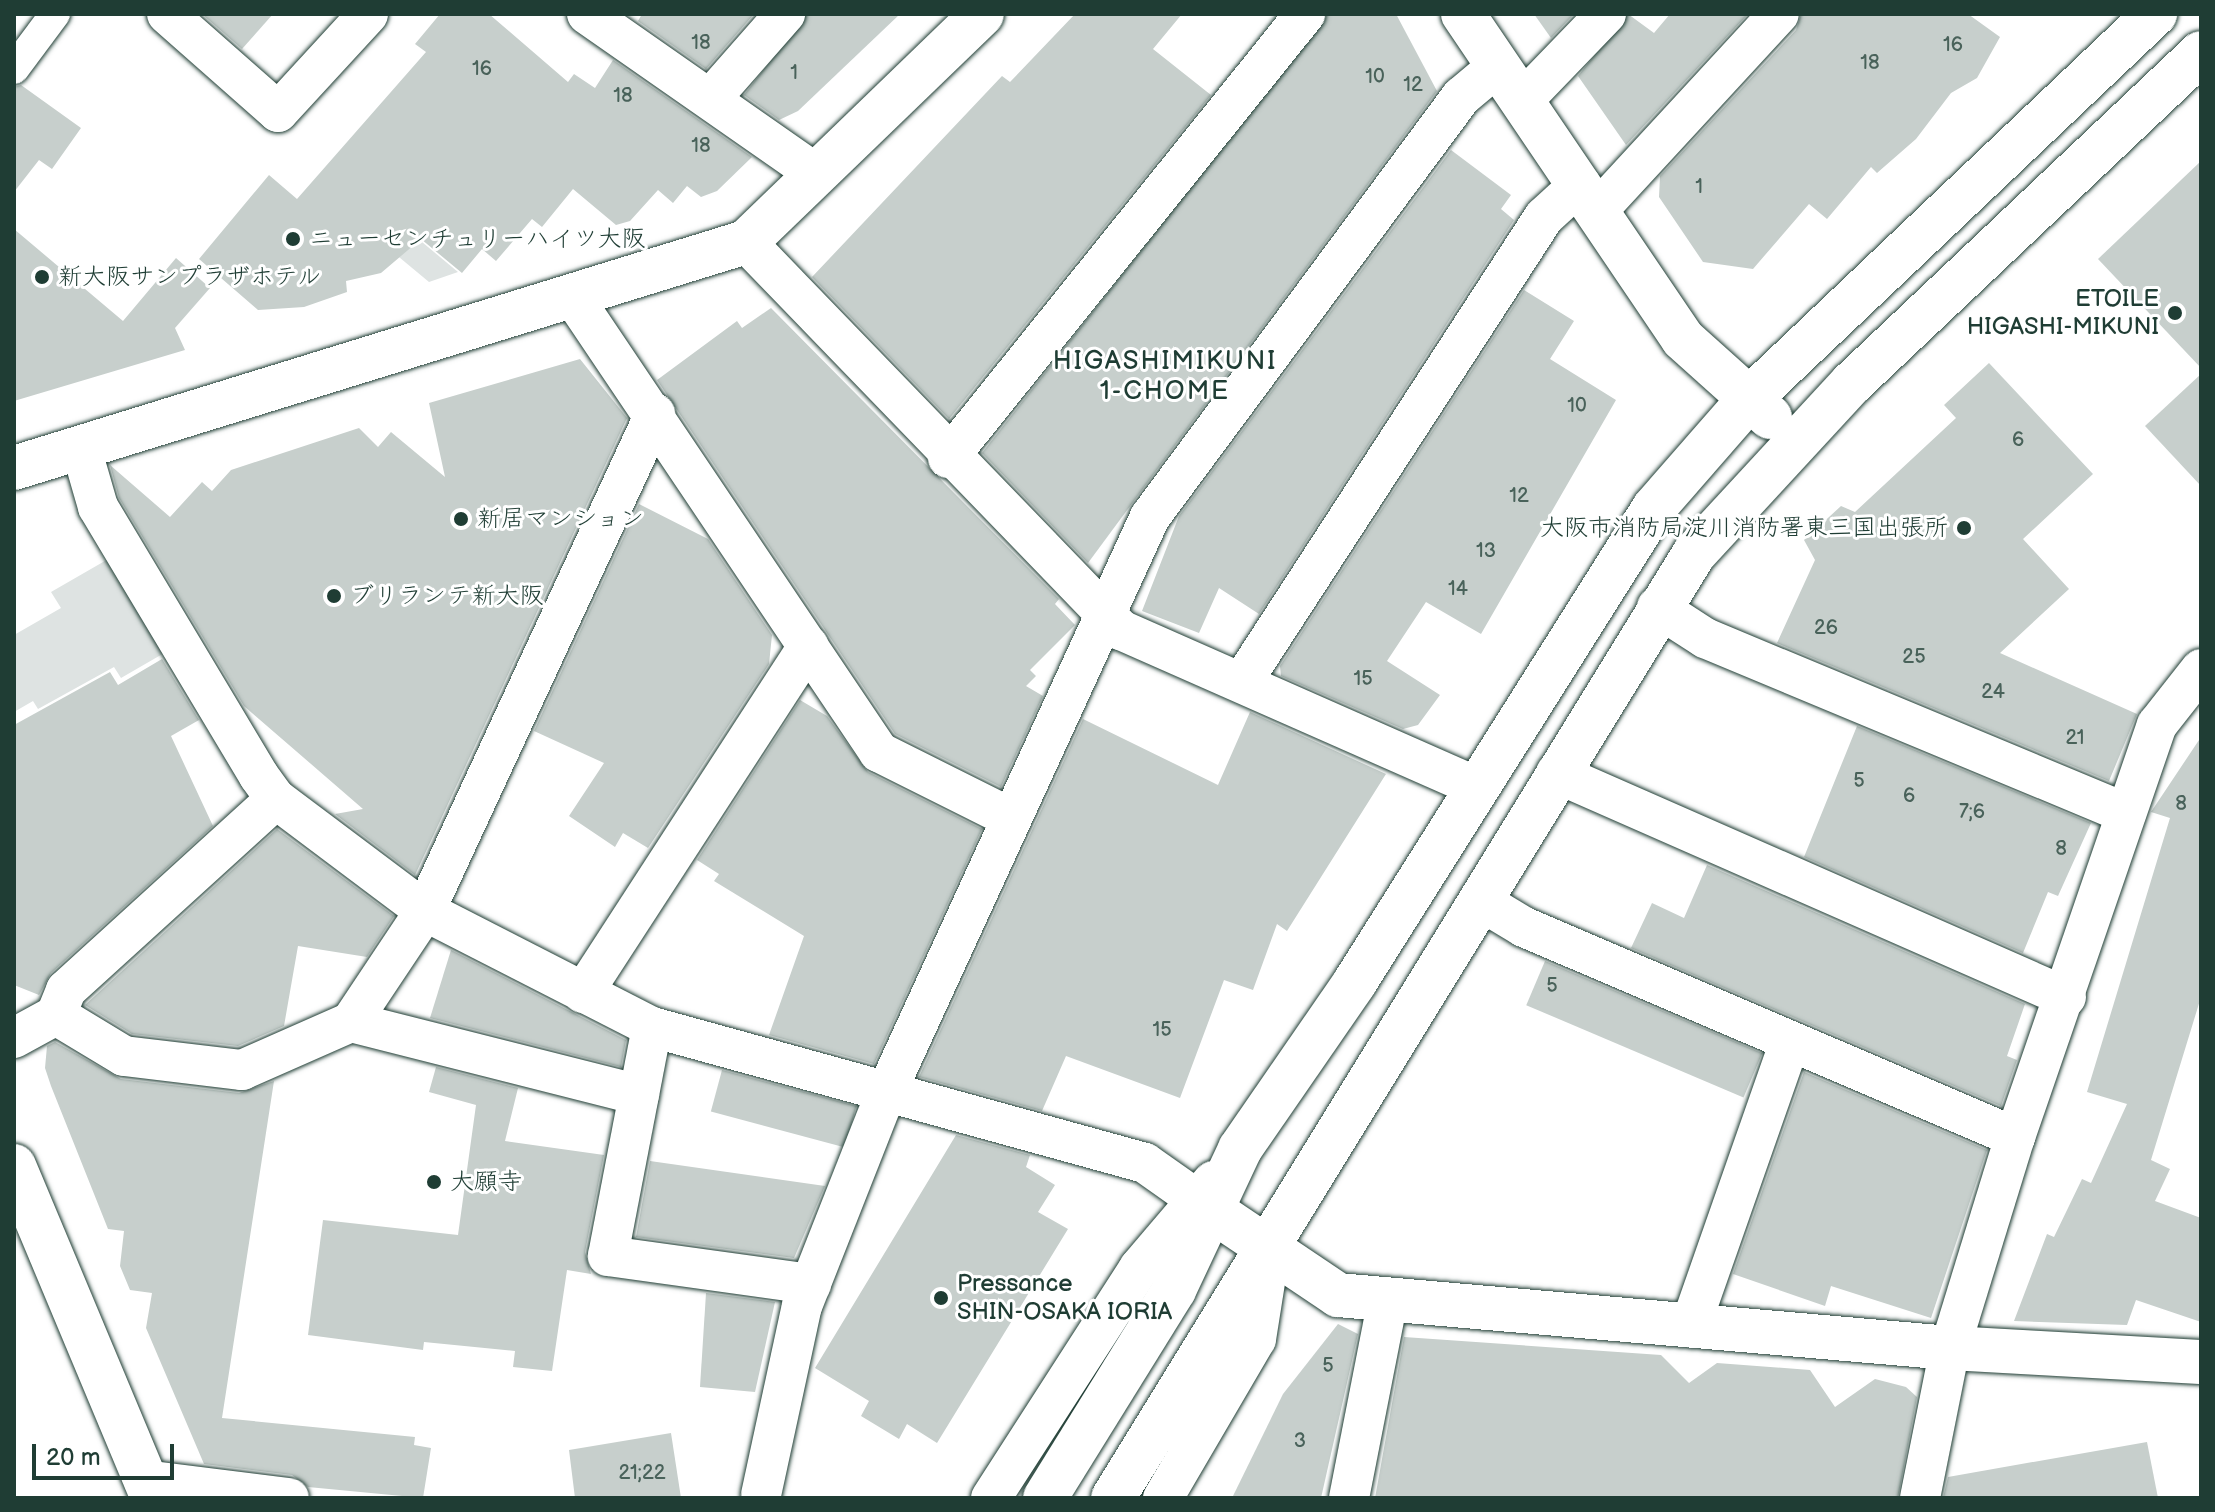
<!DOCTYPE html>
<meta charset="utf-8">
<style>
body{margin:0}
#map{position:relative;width:2215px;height:1512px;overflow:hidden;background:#fff;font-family:"Balsamiq Sans","Klee One",sans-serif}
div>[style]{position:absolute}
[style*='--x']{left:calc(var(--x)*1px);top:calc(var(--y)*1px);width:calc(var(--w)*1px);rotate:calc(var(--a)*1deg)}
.green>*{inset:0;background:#dee3e2}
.building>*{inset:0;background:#c7cfcc;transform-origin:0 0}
.roads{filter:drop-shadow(0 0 2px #1f3d34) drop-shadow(0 0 2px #1f3d34)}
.pedestrian>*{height:30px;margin:-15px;padding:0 15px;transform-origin:15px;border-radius:15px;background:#fff}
.minor>*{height:40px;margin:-20px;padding:0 20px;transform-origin:20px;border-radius:20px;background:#fff}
.tertiary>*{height:44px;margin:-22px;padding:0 22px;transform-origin:22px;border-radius:22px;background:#fff}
.dots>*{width:22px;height:22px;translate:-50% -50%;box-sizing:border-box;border:4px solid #fff;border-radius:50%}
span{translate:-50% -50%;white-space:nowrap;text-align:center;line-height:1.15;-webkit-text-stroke:6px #fff;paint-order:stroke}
.number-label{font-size:20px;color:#49625a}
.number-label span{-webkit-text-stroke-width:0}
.poi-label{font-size:24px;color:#1f3d34}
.left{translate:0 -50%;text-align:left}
.right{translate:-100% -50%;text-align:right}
.neighbourhood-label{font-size:26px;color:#1f3d34;letter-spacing:2px}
.frame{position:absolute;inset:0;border:16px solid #1f3d34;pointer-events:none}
.scale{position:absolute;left:32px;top:1444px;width:142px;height:36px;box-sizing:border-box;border:4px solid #1f3d34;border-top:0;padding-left:10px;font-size:24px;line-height:28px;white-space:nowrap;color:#1f3d34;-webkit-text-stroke:6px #fff;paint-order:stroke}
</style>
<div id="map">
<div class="green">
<div style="clip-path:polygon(374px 202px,458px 272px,429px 282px,358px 223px)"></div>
<div style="clip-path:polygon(110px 558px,166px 652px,121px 678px,114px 667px,38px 709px,33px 701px,14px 712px,14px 635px,61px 608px,51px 592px)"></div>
</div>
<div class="building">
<div style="clip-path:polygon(202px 14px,273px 14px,242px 49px)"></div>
<div style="clip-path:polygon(440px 14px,489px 14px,568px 82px,574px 74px,595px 88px,613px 60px,752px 157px,717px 191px,701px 197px,687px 186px,673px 203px,658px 190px,630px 221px,616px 225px,573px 189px,542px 227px,532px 219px,496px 261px,482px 249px,462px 273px,421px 239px,381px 273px,346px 281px,347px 292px,304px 307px,258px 310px,199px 259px,269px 175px,297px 199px,426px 52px,415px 44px)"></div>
<div style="clip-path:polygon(642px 14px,754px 14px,706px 69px,638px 21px)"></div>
<div style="clip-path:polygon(807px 14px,900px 14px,798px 111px,779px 120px,744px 95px)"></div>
<div style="clip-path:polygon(1075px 14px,1182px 14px,1153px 49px,1211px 95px,949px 419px,812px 277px,1002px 76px,1010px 82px)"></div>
<div style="clip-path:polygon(1327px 14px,1396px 14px,1437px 91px,1088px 563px,982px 453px)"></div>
<div style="clip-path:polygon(1534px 14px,1574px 14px,1551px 38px)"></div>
<div style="clip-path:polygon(1628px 14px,1654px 33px,1670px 14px,1748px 14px,1626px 145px,1578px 76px)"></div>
<div style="clip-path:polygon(1801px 14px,1968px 14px,2000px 37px,1977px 78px,1951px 93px,1916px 139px,1877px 173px,1871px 167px,1827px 219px,1809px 204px,1753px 269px,1703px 262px,1659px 197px,1660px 176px,1796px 30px)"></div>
<div style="clip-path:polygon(21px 85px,81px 128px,52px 169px,39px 160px,14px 192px,14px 87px)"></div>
<div style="clip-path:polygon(1451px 150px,1511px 195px,1501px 209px,1514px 220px,1259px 614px,1219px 588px,1199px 633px,1142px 611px,1179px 516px)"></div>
<div style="clip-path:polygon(2201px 161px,2201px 368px,2098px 259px)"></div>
<div style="clip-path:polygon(14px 229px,123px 321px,176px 258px,210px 288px,175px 328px,185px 350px,14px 401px)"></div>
<div style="clip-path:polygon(1524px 290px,1574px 321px,1550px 359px,1616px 400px,1481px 634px,1426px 602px,1387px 661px,1440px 695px,1418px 725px,1403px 729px,1281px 676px,1280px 666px)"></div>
<div style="clip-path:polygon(771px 308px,1059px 599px,1055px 604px,1075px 625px,1030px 670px,1036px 676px,1026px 686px,1043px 696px,1001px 787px,895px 734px,657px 380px,737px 321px,742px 328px)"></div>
<div style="clip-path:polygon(580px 359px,627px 418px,415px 875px,335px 814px,363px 809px,244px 706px,119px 498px,110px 465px,170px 517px,202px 482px,212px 491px,231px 470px,359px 428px,378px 447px,391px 432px,445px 477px,429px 403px)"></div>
<div style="clip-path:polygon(1989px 363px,2093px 474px,2023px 539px,2069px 589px,2000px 653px,2137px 714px,2109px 781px,1777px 643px,1815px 560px,1804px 540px,1841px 506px,1855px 512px,1956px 418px,1944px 405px)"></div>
<div style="clip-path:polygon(2201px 374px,2201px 486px,2145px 426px)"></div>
<div style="clip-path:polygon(639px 504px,708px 539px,772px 635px,769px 664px,648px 848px,623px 833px,615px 847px,569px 816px,604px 763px,534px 731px)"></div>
<div style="clip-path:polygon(162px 659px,199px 720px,171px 736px,213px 826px,51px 973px,39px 995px,14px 985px,14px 725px,110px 672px,118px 685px)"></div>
<div style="clip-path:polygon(800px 700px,827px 716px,868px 772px,982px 829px,874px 1064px,769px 1035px,804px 936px,714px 881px,719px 874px,697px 860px)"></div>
<div style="clip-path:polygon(1250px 712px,1386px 774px,1287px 931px,1277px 924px,1253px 990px,1224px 980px,1180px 1098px,1066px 1056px,1042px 1111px,919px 1077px,1083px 719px,1218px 785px)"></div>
<div style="clip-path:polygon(1857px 726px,2091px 823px,2058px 896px,2048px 892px,2023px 953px,1804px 857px)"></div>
<div style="clip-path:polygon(2201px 737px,2201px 997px,2151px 1160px,2170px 1169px,2155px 1201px,2201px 1218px,2201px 1322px,2136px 1300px,2127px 1325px,2014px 1321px,2047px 1234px,2054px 1237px,2082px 1179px,2091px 1183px,2127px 1104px,2087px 1092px,2170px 818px,2151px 812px)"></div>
<div style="clip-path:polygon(277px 829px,394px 916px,367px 957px,298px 946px,284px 1026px,238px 1046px,132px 1034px,85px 1005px)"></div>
<div style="clip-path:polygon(1707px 865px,2025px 1004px,2007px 1056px,2017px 1060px,2001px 1106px,1631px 948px,1652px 903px,1684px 918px)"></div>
<div style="clip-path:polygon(451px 950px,626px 1040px,621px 1067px,430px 1018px)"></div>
<div style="left:1545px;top:961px;width:236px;height:48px;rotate:23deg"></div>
<div style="clip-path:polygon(55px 1042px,121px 1079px,239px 1093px,274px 1081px,222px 1418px,415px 1437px,414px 1445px,431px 1448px,423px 1498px,308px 1487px,292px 1475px,204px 1464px,146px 1328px,152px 1293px,130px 1290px,120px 1266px,124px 1231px,108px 1229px,51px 1086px,45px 1068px,47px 1046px)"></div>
<div style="clip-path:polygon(436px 1067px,518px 1088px,505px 1141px,604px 1155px,585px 1252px,591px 1274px,567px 1270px,552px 1371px,513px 1367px,515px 1351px,424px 1342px,423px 1350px,308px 1335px,323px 1220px,458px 1235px,476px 1105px,429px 1092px)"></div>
<div style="left:722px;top:1070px;width:139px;height:43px;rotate:15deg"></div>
<div style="clip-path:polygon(1804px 1072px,1987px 1150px,1931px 1318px,1831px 1286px,1825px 1306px,1733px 1274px)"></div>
<div style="clip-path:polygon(956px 1135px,1030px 1155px,1026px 1167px,1055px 1185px,1038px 1212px,1068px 1229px,937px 1443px,907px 1424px,899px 1439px,861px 1416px,869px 1401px,815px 1368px)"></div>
<div style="clip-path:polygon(650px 1161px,825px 1186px,794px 1258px,636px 1237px)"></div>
<div style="clip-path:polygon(706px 1293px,775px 1302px,755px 1392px,700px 1387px)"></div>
<div style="clip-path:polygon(1338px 1324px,1358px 1334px,1321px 1498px,1232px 1498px,1283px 1394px)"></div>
<div style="clip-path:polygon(1404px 1337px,1661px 1355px,1689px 1383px,1717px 1363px,1810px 1370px,1835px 1407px,1875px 1379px,1906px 1387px,1917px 1397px,1898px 1498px,1375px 1498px)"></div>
<div style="clip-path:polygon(671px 1433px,681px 1498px,575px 1498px,569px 1450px)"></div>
<div style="clip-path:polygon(2147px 1442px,2158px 1498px,1943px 1498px,1948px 1477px)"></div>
</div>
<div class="roads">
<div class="pedestrian">
<div style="--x:14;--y:69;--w:69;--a:-53.3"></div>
</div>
<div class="minor">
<div style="--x:167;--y:14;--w:148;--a:41.4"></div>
<div style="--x:278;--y:112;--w:133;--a:-47.4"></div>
<div style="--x:587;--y:14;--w:278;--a:34.9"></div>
<div style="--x:712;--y:97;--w:111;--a:-48.7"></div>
<div style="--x:1522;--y:101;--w:121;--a:-46"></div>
<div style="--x:1597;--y:211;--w:268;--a:-47.3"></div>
<div style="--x:746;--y:242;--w:540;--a:45.98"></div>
<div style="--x:1121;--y:630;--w:385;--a:23.8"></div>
<div style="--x:575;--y:300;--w:545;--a:56.08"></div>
<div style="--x:879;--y:752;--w:145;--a:26.6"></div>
<div style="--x:81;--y:448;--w:61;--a:73.9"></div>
<div style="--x:98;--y:507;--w:313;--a:59.1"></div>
<div style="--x:259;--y:776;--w:29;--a:54"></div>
<div style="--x:276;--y:799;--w:186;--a:36.9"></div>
<div style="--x:425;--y:911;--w:255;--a:27.1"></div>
<div style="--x:652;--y:1027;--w:511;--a:15.42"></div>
<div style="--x:1145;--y:1163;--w:83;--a:35.2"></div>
<div style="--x:948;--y:458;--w:570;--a:-51.2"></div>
<div style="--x:1657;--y:607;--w:57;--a:32.9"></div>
<div style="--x:1705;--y:638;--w:456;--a:22.6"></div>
<div style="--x:1242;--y:682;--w:554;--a:-57"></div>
<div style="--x:1544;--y:217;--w:49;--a:-42.5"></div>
<div style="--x:1556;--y:773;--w:557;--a:23.71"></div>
<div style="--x:1479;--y:900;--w:52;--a:31"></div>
<div style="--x:1524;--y:927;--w:534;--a:23.16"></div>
<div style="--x:583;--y:993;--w:414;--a:-57"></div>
<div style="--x:56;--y:1015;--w:79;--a:31.1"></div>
<div style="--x:124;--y:1056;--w:119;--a:6.8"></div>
<div style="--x:242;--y:1070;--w:119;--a:-23.8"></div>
<div style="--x:351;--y:1022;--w:133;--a:-56.3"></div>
<div style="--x:425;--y:911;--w:548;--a:-65.17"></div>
<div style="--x:351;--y:1022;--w:297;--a:14.2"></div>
<div style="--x:652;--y:1027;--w:233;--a:100.9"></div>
<div style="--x:608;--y:1256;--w:205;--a:7.9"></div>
<div style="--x:14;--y:1038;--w:48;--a:-28.7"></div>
<div style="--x:56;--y:1015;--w:27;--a:-68"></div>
<div style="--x:66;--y:990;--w:284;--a:-42.3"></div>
<div style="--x:1690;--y:1327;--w:302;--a:-70.7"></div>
<div style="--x:144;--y:1480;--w:146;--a:7.1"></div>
<div style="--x:761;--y:1495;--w:193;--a:-77.8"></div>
<div style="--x:802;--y:1306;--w:229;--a:-68.5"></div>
<div style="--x:886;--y:1093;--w:634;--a:-65.38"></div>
<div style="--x:1150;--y:517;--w:523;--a:-53.48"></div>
<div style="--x:1461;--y:97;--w:48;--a:-40"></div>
<div style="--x:991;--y:1498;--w:274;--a:-57.2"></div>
<div style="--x:1139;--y:1268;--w:114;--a:-49.6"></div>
<div style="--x:1163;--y:1498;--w:184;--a:-59.7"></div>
<div style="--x:1256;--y:1339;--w:89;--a:-81"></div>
<div style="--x:1349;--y:1498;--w:202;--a:-78.9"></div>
<div style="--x:1920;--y:1498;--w:153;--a:-78.7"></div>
<div style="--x:1950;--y:1348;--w:221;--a:-72.9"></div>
<div style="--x:2015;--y:1137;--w:436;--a:-71"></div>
<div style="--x:2157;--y:725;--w:71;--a:-51.8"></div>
</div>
<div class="tertiary">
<div style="--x:1463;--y:14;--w:392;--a:55.9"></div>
<div style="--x:1683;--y:339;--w:117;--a:41.9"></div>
<div style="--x:14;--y:468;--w:766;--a:-17.16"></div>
<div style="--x:746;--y:242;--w:328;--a:-44"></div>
<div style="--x:14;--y:1166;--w:360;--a:67.3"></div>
<div style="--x:1213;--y:1211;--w:151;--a:33.9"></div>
<div style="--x:1338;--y:1295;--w:614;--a:4.95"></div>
<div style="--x:1950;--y:1348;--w:251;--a:3.2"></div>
<div style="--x:1045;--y:1498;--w:245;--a:-58.2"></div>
<div style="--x:1174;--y:1290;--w:156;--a:-64.9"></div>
<div style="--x:1240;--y:1149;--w:203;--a:-55.4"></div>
<div style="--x:1355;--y:982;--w:560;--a:-57.76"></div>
<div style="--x:1654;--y:508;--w:145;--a:-48.9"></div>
<div style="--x:1749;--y:399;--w:560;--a:-43.48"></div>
<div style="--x:1113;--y:1498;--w:1108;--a:-58.39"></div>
<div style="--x:1694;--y:554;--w:233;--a:-47.3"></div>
<div style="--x:1852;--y:383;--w:480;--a:-43.4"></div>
</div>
</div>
<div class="dots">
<div style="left:293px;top:239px;background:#1f3d34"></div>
<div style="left:42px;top:277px;background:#1f3d34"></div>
<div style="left:2175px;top:313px;background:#1f3d34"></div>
<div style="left:461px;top:519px;background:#1f3d34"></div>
<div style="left:1964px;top:528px;background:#1f3d34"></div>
<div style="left:334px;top:596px;background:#1f3d34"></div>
<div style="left:434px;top:1182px;background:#1f3d34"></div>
<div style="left:941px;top:1298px;background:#1f3d34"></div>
</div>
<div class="number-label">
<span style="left:701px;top:43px">18</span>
<span style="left:1953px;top:45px">16</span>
<span style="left:1870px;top:63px">18</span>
<span style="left:482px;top:69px">16</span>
<span style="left:794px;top:73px">1</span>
<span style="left:1375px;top:77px">10</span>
<span style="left:1413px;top:85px">12</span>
<span style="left:623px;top:96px">18</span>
<span style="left:701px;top:146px">18</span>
<span style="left:1699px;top:187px">1</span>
<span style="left:1577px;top:406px">10</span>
<span style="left:2018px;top:440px">6</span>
<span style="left:1519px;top:496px">12</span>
<span style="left:1486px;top:551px">13</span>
<span style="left:1458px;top:589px">14</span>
<span style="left:1826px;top:628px">26</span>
<span style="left:1914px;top:657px">25</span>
<span style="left:1363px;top:679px">15</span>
<span style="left:1993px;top:692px">24</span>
<span style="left:2075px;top:738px">21</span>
<span style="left:1859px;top:781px">5</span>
<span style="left:1909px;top:796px">6</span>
<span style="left:2181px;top:804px">8</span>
<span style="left:1972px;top:812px">7;6</span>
<span style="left:2061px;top:849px">8</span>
<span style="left:1552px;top:986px">5</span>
<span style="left:1162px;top:1030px">15</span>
<span style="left:1328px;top:1366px">5</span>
<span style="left:1300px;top:1441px">3</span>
<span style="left:642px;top:1473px">21;22</span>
</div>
<div class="poi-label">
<span class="left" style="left:309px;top:239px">ニューセンチュリーハイツ大阪</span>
<span class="left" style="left:58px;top:277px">新大阪サンプラザホテル</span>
<span class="right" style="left:2159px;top:313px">ETOILE<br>HIGASHI-MIKUNI</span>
<span class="left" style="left:477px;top:519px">新居マンション</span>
<span class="right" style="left:1948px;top:528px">大阪市消防局淀川消防署東三国出張所</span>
<span class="left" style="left:350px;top:596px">ブリランテ新大阪</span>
<span class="left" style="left:450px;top:1182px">大願寺</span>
<span class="left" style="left:957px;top:1298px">Pressance<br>SHIN-OSAKA IORIA</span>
</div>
<div class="neighbourhood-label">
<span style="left:1165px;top:377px">HIGASHIMIKUNI<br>1-CHOME</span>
</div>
<div class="frame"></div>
<div class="scale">20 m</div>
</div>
